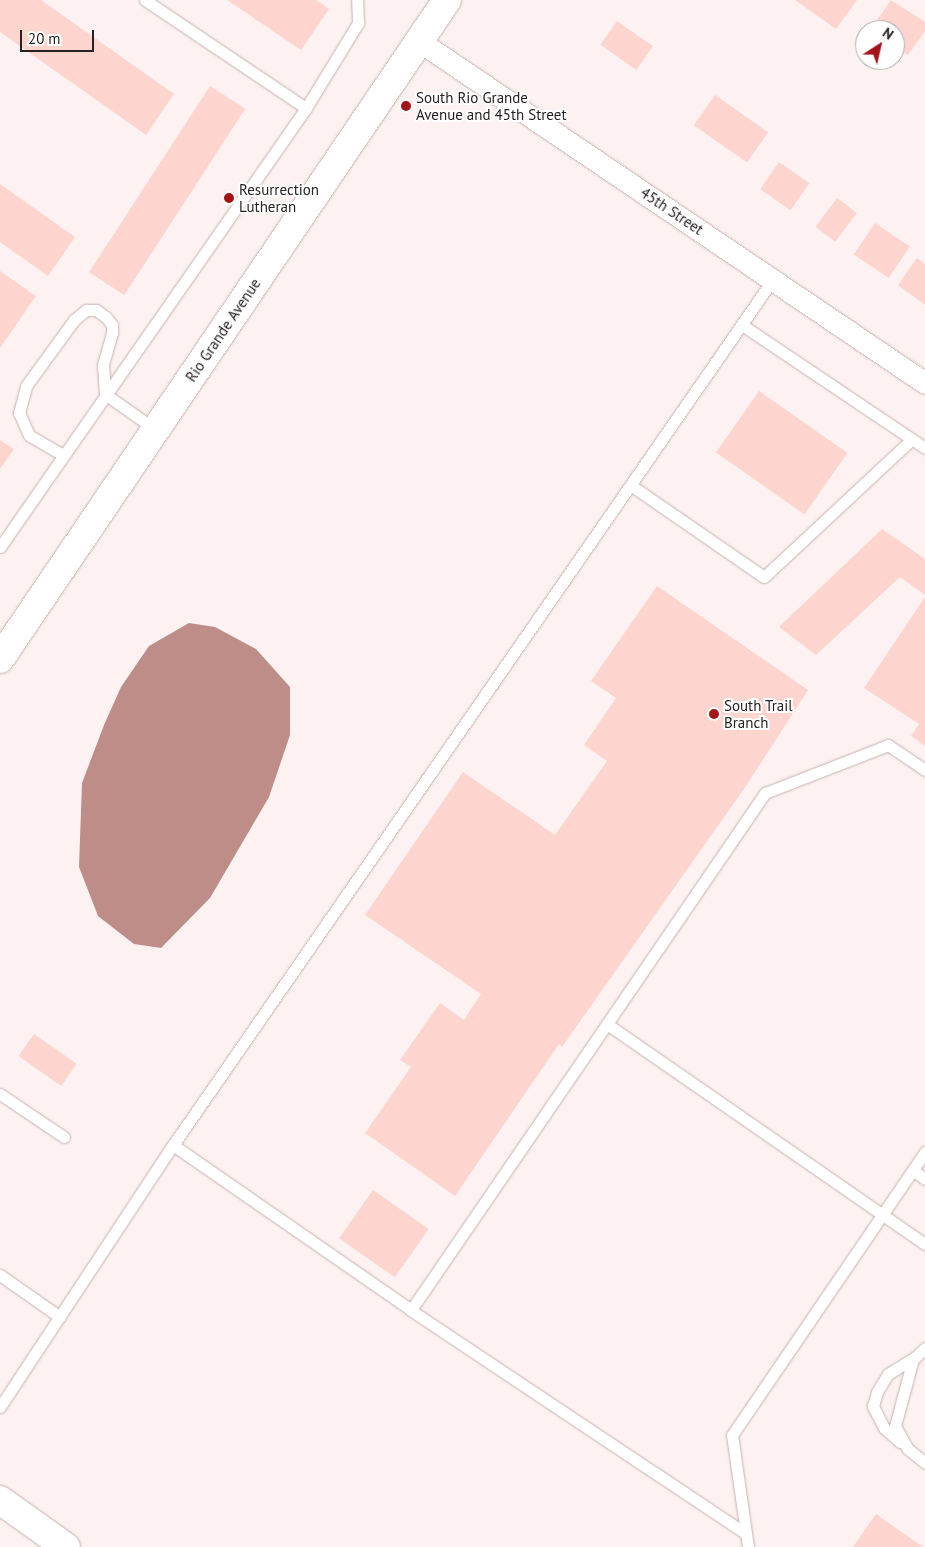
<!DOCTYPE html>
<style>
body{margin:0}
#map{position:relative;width:925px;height:1547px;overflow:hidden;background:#fdf2f1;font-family:"PT Sans",sans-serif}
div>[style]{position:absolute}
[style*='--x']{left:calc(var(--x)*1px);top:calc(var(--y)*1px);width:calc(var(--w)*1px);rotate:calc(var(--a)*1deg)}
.water>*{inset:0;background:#be8d87}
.building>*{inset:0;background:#fed4cf;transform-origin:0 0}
.roads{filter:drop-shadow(0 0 1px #c4b2b0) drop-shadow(0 0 1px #c4b2b0)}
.service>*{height:11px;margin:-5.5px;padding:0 5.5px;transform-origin:5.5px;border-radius:5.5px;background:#fff}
.minor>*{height:21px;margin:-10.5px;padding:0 10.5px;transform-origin:10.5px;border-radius:10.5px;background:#fff}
.tertiary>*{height:28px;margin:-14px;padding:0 14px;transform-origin:14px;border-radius:14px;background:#fff}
.dots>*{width:14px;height:14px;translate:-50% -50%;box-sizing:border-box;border:2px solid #fff;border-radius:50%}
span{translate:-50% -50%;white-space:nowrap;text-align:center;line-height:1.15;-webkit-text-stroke:4px #fff;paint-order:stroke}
.poi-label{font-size:15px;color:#282121}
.left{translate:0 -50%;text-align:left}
.street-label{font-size:15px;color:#282121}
.north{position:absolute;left:855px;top:20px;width:50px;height:50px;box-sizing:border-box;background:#fff;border:1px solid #a9a6a6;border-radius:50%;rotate:35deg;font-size:14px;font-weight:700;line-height:20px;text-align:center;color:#282121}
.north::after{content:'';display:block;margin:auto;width:18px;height:22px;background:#a61017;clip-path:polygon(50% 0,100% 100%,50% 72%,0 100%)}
.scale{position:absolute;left:20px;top:30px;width:74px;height:22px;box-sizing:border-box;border:2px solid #282121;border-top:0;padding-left:6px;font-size:15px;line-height:18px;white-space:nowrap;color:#282121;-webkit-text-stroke:4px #fff;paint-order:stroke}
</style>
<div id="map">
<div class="water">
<div style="clip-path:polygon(189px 623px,215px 627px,256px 649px,290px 687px,290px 735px,269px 797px,210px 898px,161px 948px,134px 944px,98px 916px,79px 867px,82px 783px,104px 725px,121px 687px,149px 646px)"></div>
</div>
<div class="building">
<div style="clip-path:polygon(0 0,41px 0,174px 94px,146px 135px,0 32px)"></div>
<div style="clip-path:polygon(227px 0,316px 0,329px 9px,301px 50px)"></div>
<div style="clip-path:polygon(795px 0,857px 0,836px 29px)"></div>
<div style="clip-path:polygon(891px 0,925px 22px,925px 31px,908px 55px,895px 47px,895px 30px,870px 30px)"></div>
<div style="left:617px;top:21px;width:44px;height:29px;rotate:35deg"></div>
<div style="left:210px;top:86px;width:42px;height:222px;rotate:33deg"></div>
<div style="left:715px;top:95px;width:65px;height:37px;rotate:35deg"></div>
<div style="left:779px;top:162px;width:37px;height:33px;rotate:35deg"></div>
<div style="clip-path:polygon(0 184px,75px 237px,48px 276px,0 242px)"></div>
<div style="left:837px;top:198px;width:25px;height:36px;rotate:37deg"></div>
<div style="left:875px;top:223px;width:42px;height:38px;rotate:34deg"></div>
<div style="clip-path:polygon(917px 258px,925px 264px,925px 305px,898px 285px)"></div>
<div style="clip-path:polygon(0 271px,36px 296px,0 348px)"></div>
<div style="left:759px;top:391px;width:108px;height:75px;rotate:35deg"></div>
<div style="clip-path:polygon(0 440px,14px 449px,0 469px)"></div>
<div style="clip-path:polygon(882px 529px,925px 559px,925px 595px,900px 577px,816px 655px,779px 627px)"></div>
<div style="clip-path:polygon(657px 586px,808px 690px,746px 786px,562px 1047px,559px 1044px,455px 1196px,365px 1133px,411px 1067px,400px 1060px,440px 1003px,464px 1020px,481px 994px,365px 915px,463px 772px,555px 835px,607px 761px,584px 745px,616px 698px,591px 681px)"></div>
<div style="clip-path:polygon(925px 597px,925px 746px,911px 736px,919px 724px,864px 688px)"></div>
<div style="left:34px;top:1034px;width:52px;height:27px;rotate:35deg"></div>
<div style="left:373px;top:1190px;width:68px;height:59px;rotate:35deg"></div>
<div style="clip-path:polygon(876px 1514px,923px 1547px,853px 1547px)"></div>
</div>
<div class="roads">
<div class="service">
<div style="--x:145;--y:0;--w:194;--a:33.9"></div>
<div style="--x:742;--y:325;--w:220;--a:33.9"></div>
<div style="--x:63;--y:455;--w:39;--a:-150"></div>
<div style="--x:29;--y:435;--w:24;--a:-114"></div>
<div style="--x:19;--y:413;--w:28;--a:-75"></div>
<div style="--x:26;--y:386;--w:82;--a:-54"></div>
<div style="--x:74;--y:320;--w:16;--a:-40"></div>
<div style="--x:86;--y:310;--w:10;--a:0"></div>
<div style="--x:96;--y:310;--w:12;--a:35"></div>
<div style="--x:106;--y:317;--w:10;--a:53"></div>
<div style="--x:112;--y:325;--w:8;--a:90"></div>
<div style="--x:112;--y:333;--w:33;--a:106"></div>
<div style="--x:103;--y:365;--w:29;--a:86"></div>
<div style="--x:105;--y:394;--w:62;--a:35.2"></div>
<div style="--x:632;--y:486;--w:160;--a:34.6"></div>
<div style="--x:764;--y:577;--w:202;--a:-43"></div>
<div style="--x:0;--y:547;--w:535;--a:-55.12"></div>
<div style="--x:306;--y:108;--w:100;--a:-58.5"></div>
<div style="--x:358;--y:23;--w:23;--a:-92"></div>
<div style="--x:607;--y:1024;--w:387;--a:34.7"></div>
<div style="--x:0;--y:1094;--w:77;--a:33.9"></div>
<div style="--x:173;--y:1145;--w:290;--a:34.7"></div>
<div style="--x:913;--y:1170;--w:15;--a:37"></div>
<div style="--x:0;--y:1275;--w:73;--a:35"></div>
<div style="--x:925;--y:1348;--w:16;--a:137"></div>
<div style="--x:913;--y:1359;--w:69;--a:105"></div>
<div style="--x:895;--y:1426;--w:26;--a:61"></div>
<div style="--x:908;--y:1449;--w:22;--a:39"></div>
<div style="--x:0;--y:1407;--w:314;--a:-56.6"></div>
<div style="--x:173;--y:1145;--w:1054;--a:-55.28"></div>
<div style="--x:900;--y:1442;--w:21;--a:-139"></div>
<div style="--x:884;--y:1428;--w:25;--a:-117"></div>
<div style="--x:873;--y:1406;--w:15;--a:-74"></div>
<div style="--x:877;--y:1392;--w:21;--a:-59"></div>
<div style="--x:888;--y:1374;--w:32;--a:-32"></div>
<div style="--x:745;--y:1533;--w:402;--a:-146.3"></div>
<div style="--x:411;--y:1310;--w:627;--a:-55.6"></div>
<div style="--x:765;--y:793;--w:132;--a:-21.3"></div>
<div style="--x:888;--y:745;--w:45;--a:34"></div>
<div style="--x:748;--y:1547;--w:113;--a:-98.1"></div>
<div style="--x:732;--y:1435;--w:343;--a:-55.7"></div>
</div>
<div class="minor">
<div style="--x:419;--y:41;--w:611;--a:34.05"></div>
</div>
<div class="tertiary">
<div style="--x:0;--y:659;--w:796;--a:-55.85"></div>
<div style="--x:0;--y:1500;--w:81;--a:35.5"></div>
</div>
</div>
<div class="dots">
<div style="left:406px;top:106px;background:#a61017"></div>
<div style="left:229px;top:198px;background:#a61017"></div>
<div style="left:714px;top:714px;background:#a61017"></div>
</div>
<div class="poi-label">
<span class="left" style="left:416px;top:106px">South Rio Grande<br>Avenue and 45th Street</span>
<span class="left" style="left:239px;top:198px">Resurrection<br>Lutheran</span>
<span class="left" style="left:724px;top:714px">South Trail<br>Branch</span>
</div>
<div class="street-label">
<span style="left:672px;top:211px;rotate:34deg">45th Street</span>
<span style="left:223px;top:330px;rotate:-56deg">Rio Grande Avenue</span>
</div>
<div class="north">N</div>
<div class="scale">20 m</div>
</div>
